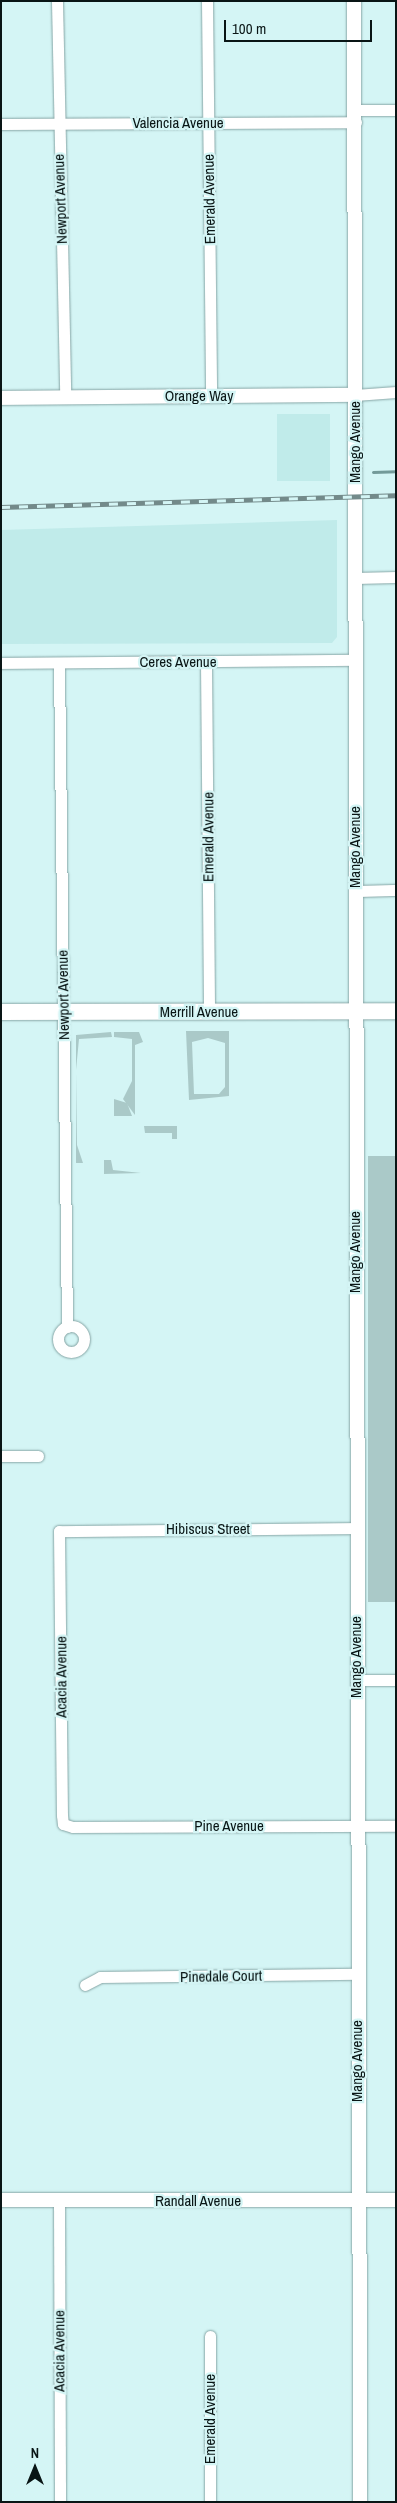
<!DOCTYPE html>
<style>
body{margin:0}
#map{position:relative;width:397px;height:2503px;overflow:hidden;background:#d4f5f5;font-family:"Archivo Narrow",sans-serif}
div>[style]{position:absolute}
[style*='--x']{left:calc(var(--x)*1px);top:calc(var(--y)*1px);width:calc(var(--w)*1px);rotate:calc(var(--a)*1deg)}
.built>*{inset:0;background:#c0ebea;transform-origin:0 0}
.green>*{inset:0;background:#aac9c8;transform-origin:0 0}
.stream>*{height:3px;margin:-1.5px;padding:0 1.5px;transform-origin:1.5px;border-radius:1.5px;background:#739a99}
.roads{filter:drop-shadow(0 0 1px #86a5a5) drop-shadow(0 0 1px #86a5a5)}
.minor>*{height:11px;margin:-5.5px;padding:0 5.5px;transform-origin:5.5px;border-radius:5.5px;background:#fff}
.minor>.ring{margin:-5.5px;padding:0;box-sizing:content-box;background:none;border:11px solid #fff;border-radius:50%}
.tertiary>*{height:14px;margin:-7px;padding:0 7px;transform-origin:7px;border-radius:7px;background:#fff}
.secondary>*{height:16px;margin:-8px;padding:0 8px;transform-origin:8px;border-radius:8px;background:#fff}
.rail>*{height:5px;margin-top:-2.5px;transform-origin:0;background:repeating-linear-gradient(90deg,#d4f5f5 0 9px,#738a8a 0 18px);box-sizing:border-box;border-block:1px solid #738a8a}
span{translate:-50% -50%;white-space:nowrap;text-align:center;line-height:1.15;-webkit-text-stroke:4.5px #d4f5f5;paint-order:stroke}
.street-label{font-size:15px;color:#091515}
.frame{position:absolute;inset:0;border:2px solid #091515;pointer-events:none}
.north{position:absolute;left:10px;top:2443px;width:50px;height:50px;-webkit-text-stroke:4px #d4f5f5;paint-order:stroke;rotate:0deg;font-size:14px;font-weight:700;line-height:20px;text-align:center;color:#091515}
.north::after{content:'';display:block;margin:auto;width:18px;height:22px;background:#091515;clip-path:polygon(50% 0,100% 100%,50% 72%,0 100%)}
.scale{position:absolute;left:224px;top:20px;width:148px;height:22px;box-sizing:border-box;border:2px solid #091515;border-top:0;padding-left:6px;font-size:15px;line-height:18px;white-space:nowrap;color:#091515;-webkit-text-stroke:4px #d4f5f5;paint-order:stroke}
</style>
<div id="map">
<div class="built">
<div style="left:277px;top:414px;width:53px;height:67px"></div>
<div style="clip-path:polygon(337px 520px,337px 637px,332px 643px,2px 644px,1px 530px)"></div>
</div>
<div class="green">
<div style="clip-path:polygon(evenodd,186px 1031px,229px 1031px,229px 1096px,189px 1100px,186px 1031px,208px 1038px,225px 1043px,225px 1087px,219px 1094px,194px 1094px,192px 1042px,208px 1038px)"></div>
<div style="clip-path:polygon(111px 1032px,112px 1037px,79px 1039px,76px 1070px,76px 1035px)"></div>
<div style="clip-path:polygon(114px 1032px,139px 1032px,143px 1042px,135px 1045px,135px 1115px,123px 1099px,132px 1081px,132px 1039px,114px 1037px)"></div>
<div style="clip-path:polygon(76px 1072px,77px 1145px,83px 1163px,76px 1163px)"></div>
<div style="clip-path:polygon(114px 1099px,127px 1103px,132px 1116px,114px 1116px)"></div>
<div style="clip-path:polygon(144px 1126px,177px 1126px,177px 1139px,172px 1139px,172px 1133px,145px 1133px)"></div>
<div style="left:368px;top:1156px;width:28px;height:446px"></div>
<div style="clip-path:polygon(104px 1160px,111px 1160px,113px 1170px,141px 1173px,104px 1174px)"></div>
</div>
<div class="stream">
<div style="--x:373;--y:472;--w:23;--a:-2"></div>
</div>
<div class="roads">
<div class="minor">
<div style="--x:57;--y:1;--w:396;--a:88.8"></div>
<div style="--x:207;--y:1;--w:395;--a:89.4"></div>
<div style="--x:356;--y:110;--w:40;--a:0"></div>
<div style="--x:1;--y:124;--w:355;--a:-0.3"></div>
<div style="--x:355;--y:395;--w:41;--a:-4.2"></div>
<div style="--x:355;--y:578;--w:41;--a:-1.4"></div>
<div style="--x:206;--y:662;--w:350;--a:89.5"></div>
<div style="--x:1;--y:663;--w:354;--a:-0.5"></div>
<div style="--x:59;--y:663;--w:664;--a:89.31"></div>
<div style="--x:355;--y:891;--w:41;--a:-1.4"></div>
<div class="ring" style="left:58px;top:1326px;width:15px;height:15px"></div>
<div style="--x:1;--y:1456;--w:37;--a:0"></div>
<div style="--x:356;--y:1528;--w:297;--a:179.4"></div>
<div style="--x:59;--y:1531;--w:284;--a:89.4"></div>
<div style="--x:62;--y:1815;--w:9;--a:84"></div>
<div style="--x:63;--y:1824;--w:10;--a:17"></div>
<div style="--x:73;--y:1827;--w:323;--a:-0.2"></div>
<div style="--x:356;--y:1680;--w:40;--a:0"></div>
<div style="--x:85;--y:1985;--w:17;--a:-28"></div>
<div style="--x:100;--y:1977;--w:258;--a:-0.7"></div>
<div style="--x:59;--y:2201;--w:301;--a:89.8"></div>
<div style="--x:210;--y:2502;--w:166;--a:-90"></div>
</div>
<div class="tertiary">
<div style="--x:354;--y:1;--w:2501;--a:89.86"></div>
<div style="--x:1;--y:398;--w:354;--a:-0.5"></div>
<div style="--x:1;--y:2200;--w:395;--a:0"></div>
</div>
<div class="secondary">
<div style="--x:1;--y:1012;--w:395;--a:-0.1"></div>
</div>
</div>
<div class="rail">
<div style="--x:1;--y:507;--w:395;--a:-1.7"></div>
</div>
<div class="street-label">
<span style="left:178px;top:123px">Valencia Avenue</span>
<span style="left:60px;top:199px;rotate:-92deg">Newport Avenue</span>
<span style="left:209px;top:199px;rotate:-91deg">Emerald Avenue</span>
<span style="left:199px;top:396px">Orange Way</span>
<span style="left:355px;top:442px;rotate:-90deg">Mango Avenue</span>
<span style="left:178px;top:662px">Ceres Avenue</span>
<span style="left:208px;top:837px;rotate:-90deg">Emerald Avenue</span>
<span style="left:355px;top:847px;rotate:-90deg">Mango Avenue</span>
<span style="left:63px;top:995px;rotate:-91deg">Newport Avenue</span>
<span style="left:199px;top:1012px">Merrill Avenue</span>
<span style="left:355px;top:1252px;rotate:-90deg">Mango Avenue</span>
<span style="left:208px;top:1529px">Hibiscus Street</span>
<span style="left:356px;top:1657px;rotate:-90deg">Mango Avenue</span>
<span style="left:61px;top:1677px;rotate:-90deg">Acacia Avenue</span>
<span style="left:229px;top:1826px">Pine Avenue</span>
<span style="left:221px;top:1976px;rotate:-1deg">Pinedale Court</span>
<span style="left:357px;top:2061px;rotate:-90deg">Mango Avenue</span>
<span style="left:198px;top:2201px">Randall Avenue</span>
<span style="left:59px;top:2351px;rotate:-90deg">Acacia Avenue</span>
<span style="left:210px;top:2419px;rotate:-90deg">Emerald Avenue</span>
</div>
<div class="frame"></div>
<div class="north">N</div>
<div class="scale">100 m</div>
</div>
